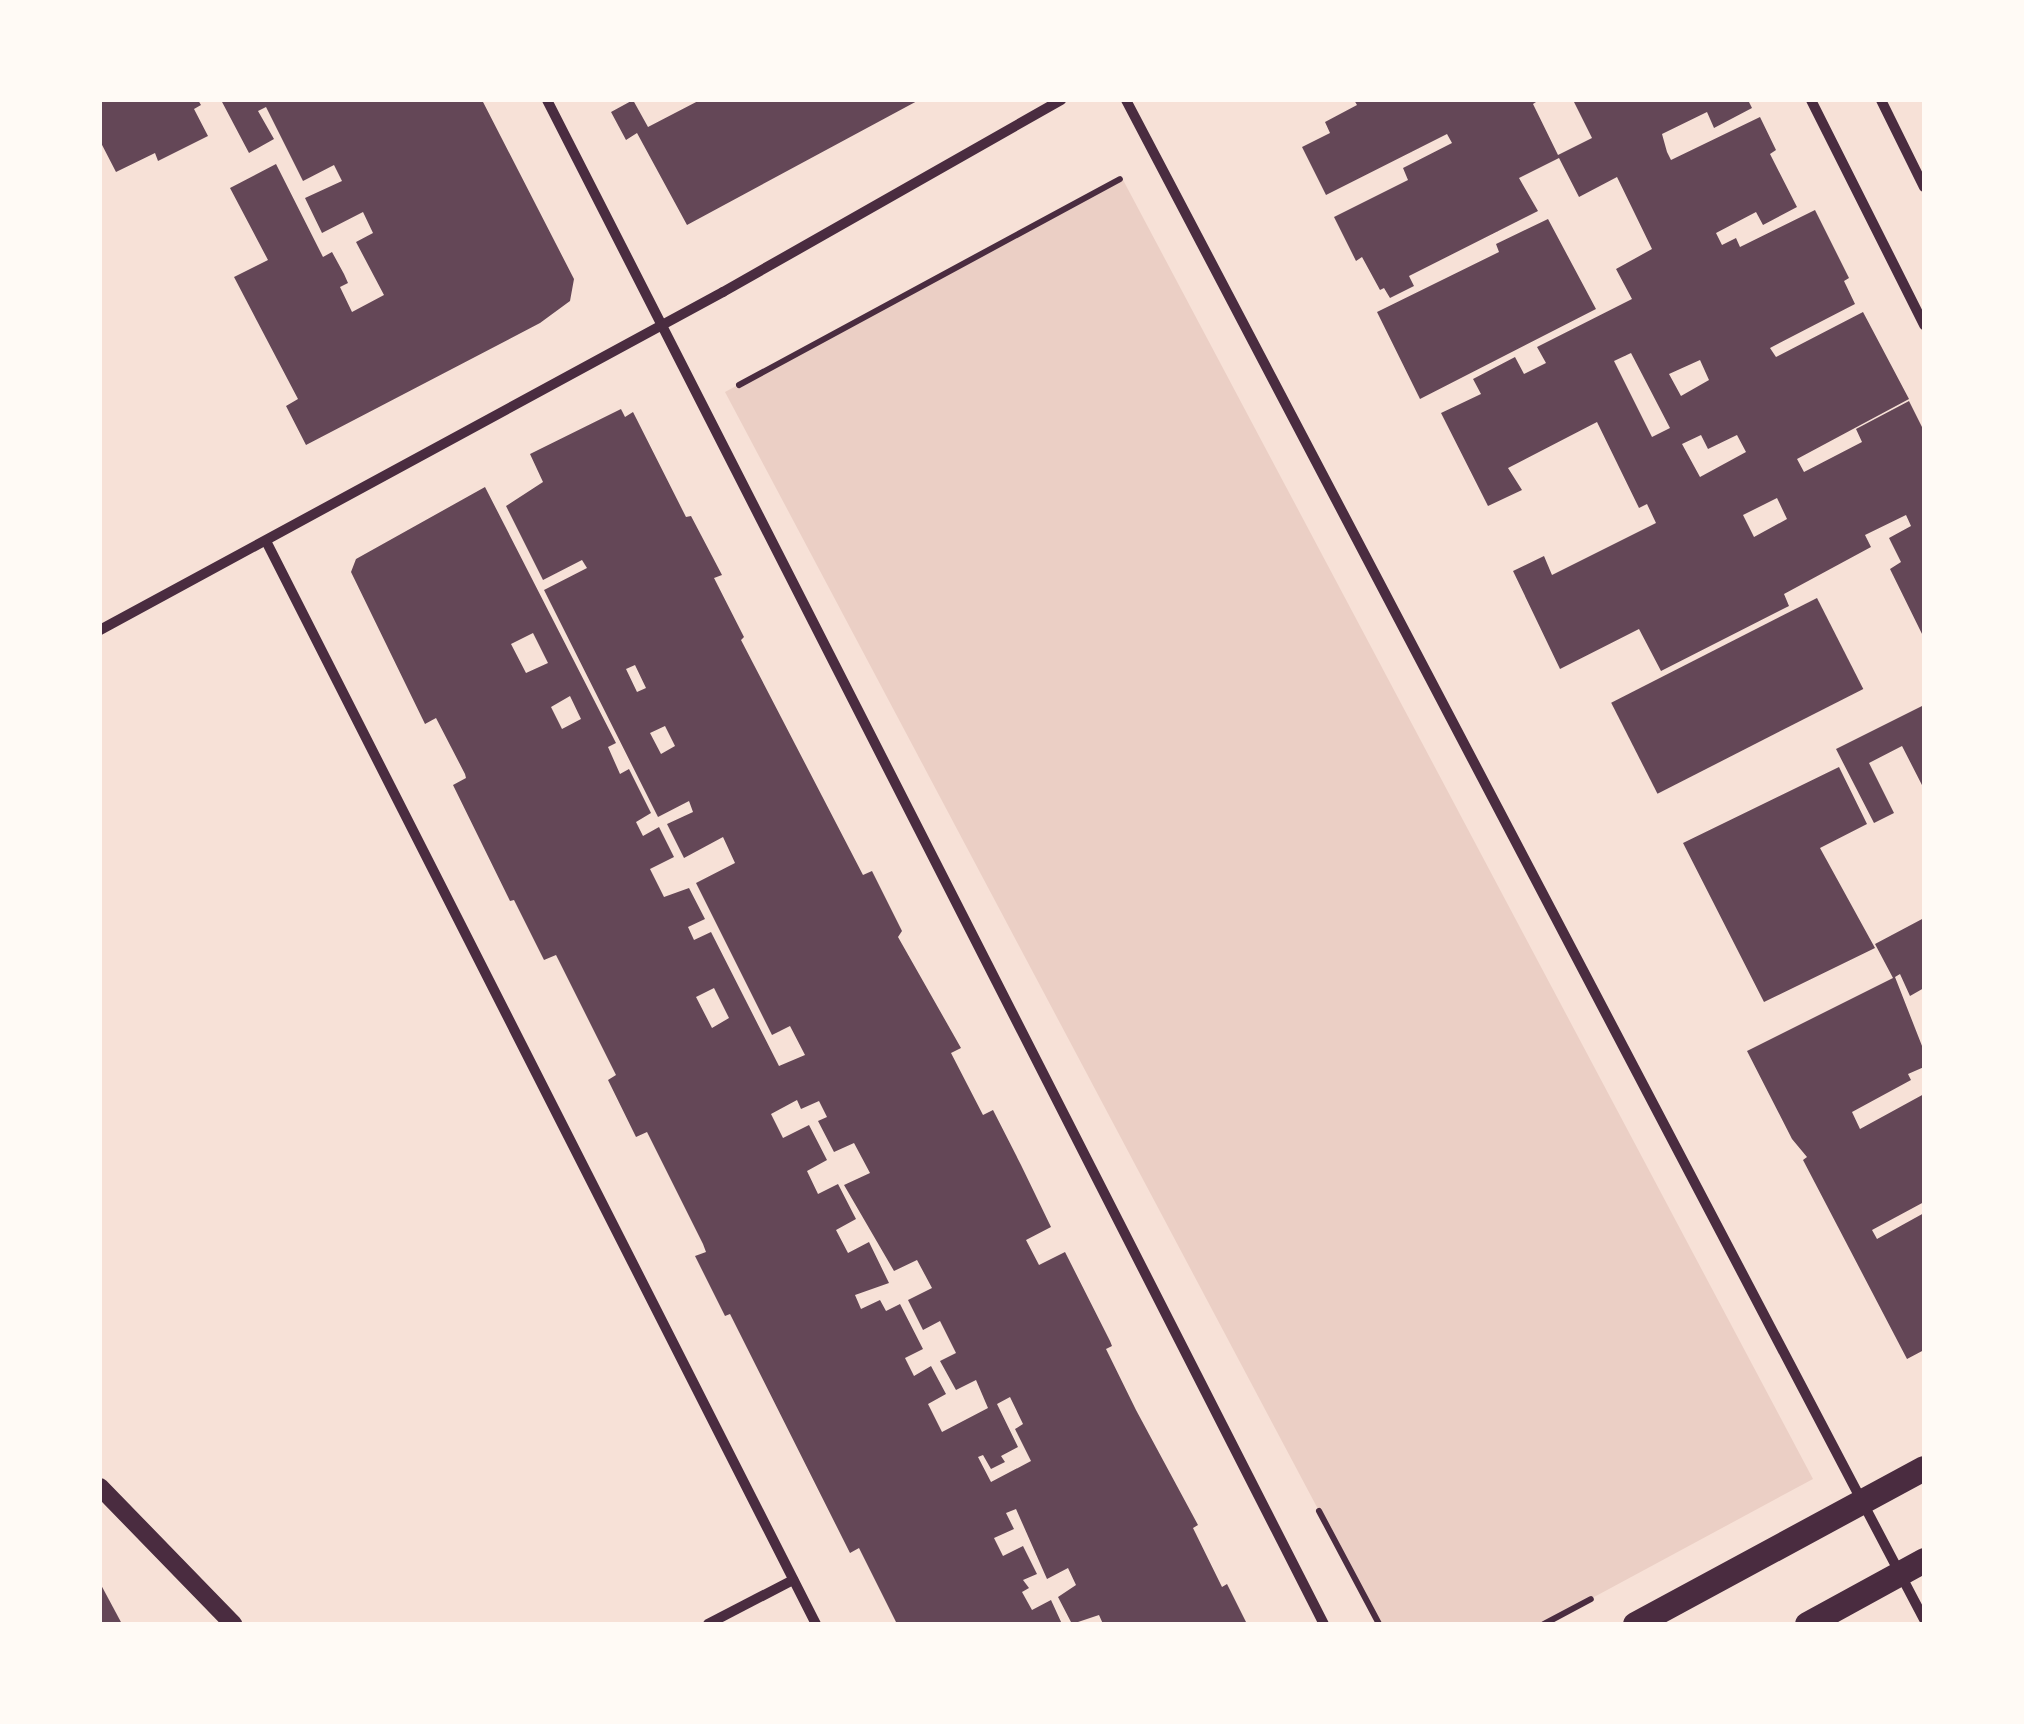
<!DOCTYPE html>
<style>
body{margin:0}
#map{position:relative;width:2024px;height:1724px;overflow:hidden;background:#f7e1d7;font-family:"Noto Serif",serif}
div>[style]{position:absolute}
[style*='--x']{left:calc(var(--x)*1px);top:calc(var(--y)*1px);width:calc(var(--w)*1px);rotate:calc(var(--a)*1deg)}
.green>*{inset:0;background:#ebcfc5}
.building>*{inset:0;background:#644757;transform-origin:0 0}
.path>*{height:6px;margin:-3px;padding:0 3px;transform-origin:3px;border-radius:3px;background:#4a2c40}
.minor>*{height:10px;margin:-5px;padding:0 5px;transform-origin:5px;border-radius:5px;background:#4a2c40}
.tertiary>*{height:18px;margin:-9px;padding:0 9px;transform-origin:9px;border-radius:9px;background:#4a2c40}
.primary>*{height:25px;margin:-12.5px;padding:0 12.5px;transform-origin:12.5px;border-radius:12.5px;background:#4a2c40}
span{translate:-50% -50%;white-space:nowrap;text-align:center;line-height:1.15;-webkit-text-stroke:10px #fffaf5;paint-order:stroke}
.frame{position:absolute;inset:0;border:102px solid #fffaf5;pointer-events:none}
</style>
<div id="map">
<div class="green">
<div style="clip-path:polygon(1122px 178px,1813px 1479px,1544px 1624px,1379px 1624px,725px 392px)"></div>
</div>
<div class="building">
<div style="clip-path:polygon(100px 100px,198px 100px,201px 105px,194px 109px,208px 136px,158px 161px,155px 153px,116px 172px,100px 141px)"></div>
<div style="clip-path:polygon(221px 100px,482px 100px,574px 279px,570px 301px,540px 323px,306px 445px,286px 406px,298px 399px,234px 277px,268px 260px,230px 188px,276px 164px,323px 257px,332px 252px,344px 274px,348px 283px,340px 287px,352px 312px,384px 295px,356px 242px,373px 233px,363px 212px,322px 233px,305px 198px,342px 181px,334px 165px,303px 181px,266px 107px,258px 111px,274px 139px,249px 153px)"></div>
<div style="clip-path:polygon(633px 100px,648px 127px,700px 100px,919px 100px,687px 225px,637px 133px,626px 140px,611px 112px)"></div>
<div style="clip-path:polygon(evenodd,1354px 100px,1539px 100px,1533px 104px,1558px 155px,1592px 138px,1573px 100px,1748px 100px,1752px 108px,1714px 128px,1707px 112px,1662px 134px,1667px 152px,1671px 160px,1760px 117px,1776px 150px,1770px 154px,1797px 207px,1763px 225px,1756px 212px,1716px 233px,1722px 245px,1736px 238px,1740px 247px,1815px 210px,1849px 278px,1844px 281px,1855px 304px,1770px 348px,1776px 357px,1863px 312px,1909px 399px,1797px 459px,1804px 472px,1862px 442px,1856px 429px,1909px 401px,1924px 431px,1924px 638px,1890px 569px,1901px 562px,1889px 538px,1911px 526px,1906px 515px,1865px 535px,1871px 547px,1784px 594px,1789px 606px,1661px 671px,1639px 629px,1560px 669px,1513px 571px,1544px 556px,1552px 575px,1656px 523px,1647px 504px,1639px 508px,1597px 422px,1508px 468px,1522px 490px,1488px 506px,1441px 413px,1481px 394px,1473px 379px,1515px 357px,1524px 374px,1546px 363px,1537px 347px,1632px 299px,1616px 269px,1652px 249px,1617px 177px,1579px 197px,1559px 158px,1519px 178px,1538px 211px,1409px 276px,1414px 286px,1390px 298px,1384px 288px,1380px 290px,1362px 257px,1356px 261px,1334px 217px,1408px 180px,1403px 168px,1452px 143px,1447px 134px,1326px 195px,1302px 147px,1330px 133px,1325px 122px,1357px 105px,1354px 100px,1631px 353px,1670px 428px,1652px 437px,1614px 361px,1631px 353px,1354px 100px,1700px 360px,1709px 380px,1681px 396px,1669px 374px,1700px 360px,1354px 100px,1701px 435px,1708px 449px,1737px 435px,1746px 452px,1700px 477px,1682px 444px,1701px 435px,1354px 100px,1777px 498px,1787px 519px,1754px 537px,1743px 515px,1777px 498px)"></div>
<div style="clip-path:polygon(1548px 219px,1596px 309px,1420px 399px,1377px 312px,1499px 252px,1496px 244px)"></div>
<div style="clip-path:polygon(evenodd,621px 409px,625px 417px,633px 412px,686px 517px,691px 516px,722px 575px,714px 578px,744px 637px,741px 640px,863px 875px,872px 871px,902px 931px,898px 937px,961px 1048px,951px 1053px,983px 1115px,993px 1110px,1021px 1165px,1051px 1227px,1026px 1240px,1039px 1265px,1065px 1252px,1110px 1341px,1112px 1346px,1106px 1349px,1136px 1410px,1198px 1525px,1193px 1528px,1222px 1587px,1227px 1584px,1247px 1624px,1103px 1624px,1099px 1615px,1072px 1624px,1058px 1597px,1076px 1585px,1068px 1568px,1047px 1579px,1016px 1509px,1006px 1513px,1014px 1529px,994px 1538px,1003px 1556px,1023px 1546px,1037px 1574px,1023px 1580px,1029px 1588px,1022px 1592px,1032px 1610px,1051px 1600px,1062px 1624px,897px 1624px,859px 1548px,850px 1553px,730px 1314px,725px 1316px,695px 1256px,706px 1252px,703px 1244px,647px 1132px,636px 1137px,608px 1080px,616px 1075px,556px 955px,544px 960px,514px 900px,510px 901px,453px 785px,466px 778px,465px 774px,436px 718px,425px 724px,351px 572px,356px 559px,485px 487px,616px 743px,608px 747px,620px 774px,629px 769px,651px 813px,636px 822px,643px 836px,659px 827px,674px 857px,650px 869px,664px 897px,689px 888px,705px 919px,688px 927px,694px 940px,711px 932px,779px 1066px,805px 1055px,790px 1026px,772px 1035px,696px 883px,735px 863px,723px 837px,684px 858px,667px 824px,693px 812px,689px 801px,658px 817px,544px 590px,587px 568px,582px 560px,543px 580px,506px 506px,543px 482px,530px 454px,621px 409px,533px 633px,548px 663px,526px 673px,511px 644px,533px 633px,621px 409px,635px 665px,646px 688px,637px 692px,626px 669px,635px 665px,621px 409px,570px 696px,581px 719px,562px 729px,551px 707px,570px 696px,621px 409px,665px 726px,675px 746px,661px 754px,650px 733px,665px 726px,621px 409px,714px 988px,729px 1018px,712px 1028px,696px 997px,714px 988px,621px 409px,797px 1100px,801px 1109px,819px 1101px,827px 1117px,818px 1121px,834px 1152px,854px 1143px,870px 1173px,844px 1185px,894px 1271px,917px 1260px,932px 1288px,908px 1300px,923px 1330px,940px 1321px,956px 1353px,940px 1361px,956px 1390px,976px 1380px,988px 1408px,942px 1432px,928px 1404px,946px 1394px,931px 1366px,914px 1376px,905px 1358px,923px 1349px,900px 1304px,886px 1311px,880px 1300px,861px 1309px,855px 1295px,889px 1283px,869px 1242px,848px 1253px,836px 1230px,856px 1219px,838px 1184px,818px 1194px,807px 1171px,827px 1160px,809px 1125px,783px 1138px,771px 1114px,797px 1100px,621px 409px,1010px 1397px,1023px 1424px,1015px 1429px,1031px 1461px,991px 1482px,978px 1457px,983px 1455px,991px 1469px,1005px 1462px,1001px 1456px,1018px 1447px,997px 1404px,1010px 1397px)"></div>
<div style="left:1817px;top:598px;width:102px;height:231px;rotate:63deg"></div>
<div style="clip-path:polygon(1924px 705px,1924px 789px,1902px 746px,1869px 763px,1894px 813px,1874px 823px,1836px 749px)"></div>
<div style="clip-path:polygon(1839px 767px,1867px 824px,1820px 848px,1875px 948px,1764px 1002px,1683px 843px)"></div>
<div style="clip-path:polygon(1924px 918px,1924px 988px,1910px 996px,1900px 974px,1895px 977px,1924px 1051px,1924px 1067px,1908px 1074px,1911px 1080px,1852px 1112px,1860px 1129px,1924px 1094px,1924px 1202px,1872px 1230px,1877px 1239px,1924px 1213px,1924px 1350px,1907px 1359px,1803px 1160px,1807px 1157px,1792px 1139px,1747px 1051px,1893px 978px,1875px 944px)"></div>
<div style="clip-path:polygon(100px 1583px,122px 1624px,100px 1624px)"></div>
</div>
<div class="path">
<div style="--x:739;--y:385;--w:433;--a:-28.4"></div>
<div style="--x:1319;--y:1511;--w:128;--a:62"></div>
<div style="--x:1544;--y:1624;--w:53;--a:-28"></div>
</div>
<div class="minor">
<div style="--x:547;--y:100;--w:1711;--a:62.99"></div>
<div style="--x:1126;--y:100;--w:1716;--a:62.29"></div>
<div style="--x:1811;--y:100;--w:252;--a:63.3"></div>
<div style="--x:1881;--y:100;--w:97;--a:63.7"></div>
<div style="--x:266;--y:541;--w:1215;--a:63.08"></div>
<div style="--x:100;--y:630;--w:709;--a:-28.48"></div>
<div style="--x:723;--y:292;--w:389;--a:-29.6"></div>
<div style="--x:708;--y:1624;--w:96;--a:-27.4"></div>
</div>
<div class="tertiary">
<div style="--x:100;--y:1487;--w:191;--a:45.8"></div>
</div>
<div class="primary">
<div style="--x:1635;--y:1624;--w:328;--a:-28.4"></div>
<div style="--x:1807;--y:1624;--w:133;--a:-28.7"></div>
</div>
<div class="frame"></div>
</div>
